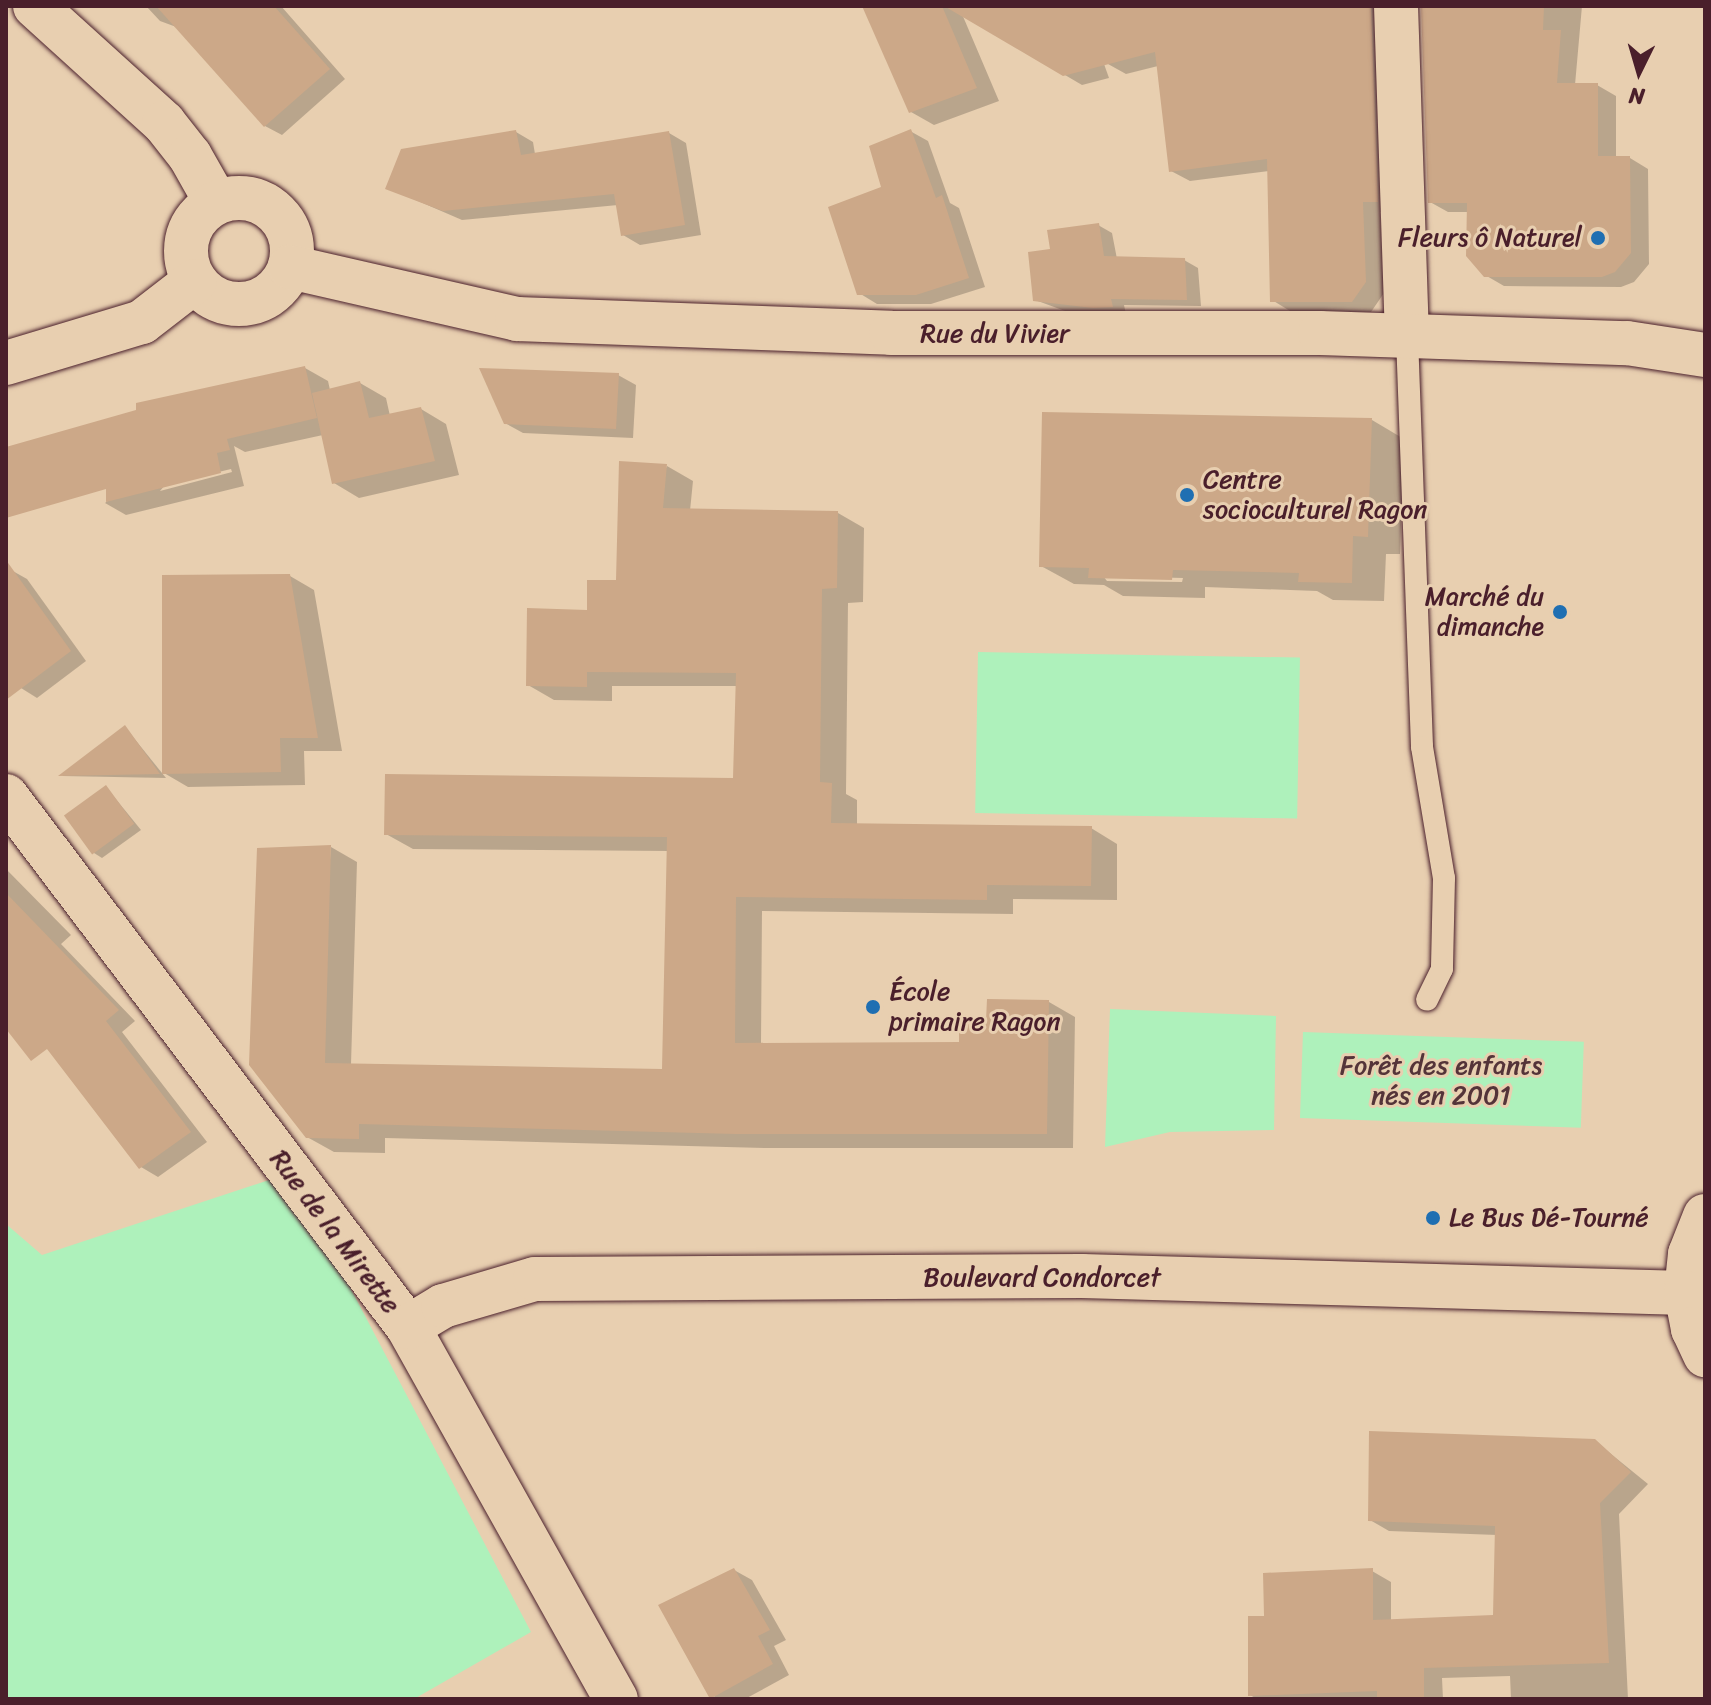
<!DOCTYPE html>
<meta charset="utf-8">
<style>
body{margin:0}
#map{position:relative;width:1711px;height:1705px;overflow:hidden;background:#e8cfb0;font-family:Sriracha,sans-serif}
div>[style]{position:absolute}
[style*='--x']{left:calc(var(--x)*1px);top:calc(var(--y)*1px);width:calc(var(--w)*1px);rotate:calc(var(--a)*1deg)}
.green>*{inset:0;background:#aef1bb;transform-origin:0 0}
.shadow>*{inset:0;background:#0003}
.building>*{inset:0;background:#cca888;transform-origin:0 0}
.roads{filter:drop-shadow(0 0 2px #4a1f2b) drop-shadow(0 0 2px #4a1f2b)}
.lane>*{height:22px;margin:-11px;padding:0 11px;transform-origin:11px;border-radius:11px;background:#e8cfb0}
.street>*{height:44px;margin:-22px;padding:0 22px;transform-origin:22px;border-radius:22px;background:#e8cfb0}
.street>.ring{margin:-22px;padding:0;box-sizing:content-box;background:none;border:44px solid #e8cfb0;border-radius:50%}
.secondary>*{height:44px;margin:-22px;padding:0 22px;transform-origin:22px;border-radius:22px;background:#e8cfb0}
.dots>*{width:22px;height:22px;translate:-50% -50%;box-sizing:border-box;border:4px solid #e8cfb0;border-radius:50%}
span{translate:-50% -50%;white-space:nowrap;text-align:center;line-height:1.15;-webkit-text-stroke:6px #e8cfb0;paint-order:stroke}
.poi-label{font-size:26px;color:#4a1f2b}
.right{translate:-100% -50%;text-align:right}
.left{translate:0 -50%;text-align:left}
.street-label{font-size:26px;color:#4a1f2b}
.park-label{font-size:26px;color:#543439}
.frame{position:absolute;inset:0;border:8px solid #4a1f2b;pointer-events:none}
.north{position:absolute;left:1599px;top:32px;width:80px;height:80px;-webkit-text-stroke:6px #e8cfb0;paint-order:stroke;rotate:185deg;font-size:22px;font-weight:700;line-height:32px;text-align:center;color:#4a1f2b}
.north::after{content:'';display:block;margin:auto;width:28px;height:36px;background:#4a1f2b;clip-path:polygon(50% 0,100% 100%,50% 72%,0 100%)}
</style>
<div id="map">
<div class="green">
<div style="left:978px;top:652px;width:322px;height:161px;rotate:1deg"></div>
<div style="clip-path:polygon(1110px 1009px,1276px 1016px,1274px 1130px,1170px 1132px,1105px 1147px)"></div>
<div style="left:1303px;top:1032px;width:281px;height:86px;rotate:2deg"></div>
<div style="clip-path:polygon(290px 1173px,531px 1632px,414px 1699px,6px 1699px,6px 1224px,42px 1255px)"></div>
</div>
<div class="shadow">
<div style="clip-path:polygon(146px 6px,281px 6px,345px 79px,282px 135px,265px 126px,179px 28px,160px 21px)"></div>
<div style="clip-path:polygon(865px 6px,977px 6px,962px 14px,999px 101px,934px 125px,911px 112px)"></div>
<div style="clip-path:polygon(1012px 6px,1066px 6px,1088px 19px,1109px 78px,1082px 85px,995px 34px)"></div>
<div style="clip-path:polygon(1106px 6px,1395px 6px,1395px 212px,1380px 212px,1384px 293px,1371px 312px,1290px 311px,1272px 300px,1269px 171px,1190px 181px,1171px 171px,1158px 66px,1126px 74px,1108px 64px)"></div>
<div style="clip-path:polygon(1423px 6px,1582px 6px,1575px 85px,1597px 85px,1616px 96px,1616px 158px,1630px 158px,1648px 169px,1649px 264px,1634px 282px,1621px 287px,1504px 286px,1485px 275px,1469px 212px,1448px 212px,1430px 202px)"></div>
<div style="clip-path:polygon(910px 131px,928px 141px,950px 203px,959px 208px,985px 287px,931px 304px,877px 304px,859px 293px,884px 188px)"></div>
<div style="clip-path:polygon(516px 132px,533px 142px,535px 154px,669px 133px,686px 143px,701px 235px,640px 245px,623px 235px,618px 205px,462px 220px,388px 188px)"></div>
<div style="clip-path:polygon(1098px 225px,1112px 233px,1117px 259px,1184px 260px,1198px 268px,1201px 306px,1124px 305px,1126px 314px,1076px 315px,1035px 300px,1053px 251px)"></div>
<div style="clip-path:polygon(evenodd,305px 368px,328px 381px,330px 390px,360px 383px,386px 398px,390px 416px,421px 409px,446px 424px,459px 475px,359px 498px,334px 483px,323px 435px,245px 452px,234px 446px,244px 486px,126px 515px,105px 503px,139px 477px,6px 517px,6px 449px,305px 368px,231px 469px,232px 472px,160px 491px,165px 485px,231px 469px)"></div>
<div style="clip-path:polygon(618px 375px,636px 385px,633px 438px,523px 433px,505px 423px)"></div>
<div style="clip-path:polygon(evenodd,1372px 420px,1404px 439px,1400px 554px,1386px 554px,1384px 601px,1333px 600px,1317px 591px,1205px 587px,1205px 598px,1123px 596px,1104px 585px,1074px 584px,1041px 566px,1372px 420px,1103px 576px,1183px 578px,1182px 582px,1107px 581px,1103px 576px)"></div>
<div style="clip-path:polygon(667px 466px,693px 481px,690px 511px,838px 513px,864px 528px,863px 602px,848px 603px,846px 794px,857px 800px,857px 826px,1091px 828px,1117px 844px,1117px 900px,1013px 899px,1013px 914px,762px 911px,761px 1045px,961px 1044px,988px 1023px,1049px 1002px,1075px 1017px,1073px 1148px,764px 1148px,385px 1138px,385px 1153px,334px 1152px,307px 1137px,331px 847px,357px 862px,351px 1065px,664px 1071px,669px 851px,413px 849px,386px 834px,735px 780px,737px 686px,612px 686px,612px 701px,554px 700px,528px 685px,618px 582px)"></div>
<div style="clip-path:polygon(11px 570px,27px 579px,86px 661px,37px 698px,21px 688px,6px 668px,6px 573px)"></div>
<div style="clip-path:polygon(290px 576px,314px 590px,342px 751px,304px 751px,305px 785px,188px 787px,164px 773px)"></div>
<div style="clip-path:polygon(125px 727px,166px 778px,62px 776px)"></div>
<div style="clip-path:polygon(106px 787px,141px 830px,102px 858px,94px 853px)"></div>
<div style="clip-path:polygon(6px 869px,71px 935px,61px 944px,135px 1021px,122px 1032px,207px 1142px,158px 1177px,141px 1167px,58px 1059px,6px 1009px)"></div>
<div style="clip-path:polygon(1595px 1441px,1648px 1484px,1619px 1514px,1628px 1699px,1511px 1699px,1510px 1676px,1442px 1678px,1443px 1699px,1257px 1699px,1250px 1695px,1266px 1618px,1372px 1571px,1391px 1582px,1391px 1622px,1495px 1617px,1497px 1535px,1389px 1531px,1370px 1520px)"></div>
<div style="clip-path:polygon(734px 1570px,752px 1580px,786px 1640px,774px 1646px,789px 1675px,745px 1699px,714px 1699px)"></div>
</div>
<div class="building">
<div style="clip-path:polygon(156px 6px,274px 6px,330px 69px,264px 127px)"></div>
<div style="clip-path:polygon(862px 6px,942px 6px,977px 88px,909px 113px)"></div>
<div style="clip-path:polygon(944px 6px,1371px 6px,1378px 202px,1363px 202px,1366px 282px,1352px 302px,1270px 302px,1267px 159px,1169px 172px,1155px 52px,1063px 76px)"></div>
<div style="clip-path:polygon(1421px 6px,1544px 6px,1543px 30px,1561px 30px,1557px 83px,1598px 83px,1598px 156px,1630px 156px,1631px 253px,1615px 272px,1602px 277px,1484px 277px,1466px 256px,1467px 203px,1428px 203px)"></div>
<div style="clip-path:polygon(911px 129px,936px 198px,942px 195px,969px 278px,916px 295px,857px 295px,828px 207px,881px 187px,869px 146px)"></div>
<div style="clip-path:polygon(516px 130px,521px 155px,669px 131px,685px 225px,621px 236px,614px 194px,443px 211px,385px 189px,401px 149px)"></div>
<div style="clip-path:polygon(1099px 223px,1104px 256px,1185px 258px,1187px 300px,1111px 299px,1113px 307px,1093px 308px,1033px 301px,1028px 252px,1050px 249px,1047px 230px)"></div>
<div style="clip-path:polygon(305px 366px,317px 418px,227px 439px,230px 450px,217px 453px,221px 473px,106px 502px,106px 489px,6px 518px,6px 447px,136px 410px,136px 403px)"></div>
<div style="clip-path:polygon(479px 368px,619px 373px,616px 429px,504px 424px)"></div>
<div style="clip-path:polygon(360px 381px,369px 418px,421px 407px,435px 461px,332px 484px,312px 393px)"></div>
<div style="clip-path:polygon(1042px 412px,1372px 418px,1368px 537px,1353px 536px,1352px 583px,1298px 582px,1299px 573px,1173px 570px,1172px 580px,1088px 578px,1089px 568px,1039px 567px)"></div>
<div style="clip-path:polygon(619px 461px,667px 464px,663px 508px,838px 511px,837px 588px,822px 589px,820px 782px,832px 783px,831px 823px,1092px 826px,1091px 886px,987px 885px,987px 900px,736px 897px,735px 1043px,959px 1042px,959px 1020px,986px 1021px,987px 999px,1049px 1000px,1047px 1134px,736px 1134px,359px 1124px,359px 1139px,306px 1138px,249px 1065px,257px 848px,331px 845px,325px 1063px,662px 1069px,667px 837px,384px 835px,385px 774px,733px 778px,736px 673px,587px 672px,587px 687px,526px 686px,527px 608px,587px 610px,587px 580px,616px 580px)"></div>
<div style="clip-path:polygon(6px 560px,71px 651px,6px 700px)"></div>
<div style="clip-path:polygon(290px 574px,318px 738px,280px 738px,281px 772px,162px 774px,162px 575px)"></div>
<div style="clip-path:polygon(125px 725px,160px 774px,58px 776px)"></div>
<div style="left:106px;top:785px;width:48px;height:52px;rotate:54deg"></div>
<div style="clip-path:polygon(6px 893px,119px 1010px,106px 1021px,191px 1132px,139px 1169px,47px 1049px,31px 1061px,6px 1029px)"></div>
<div style="clip-path:polygon(1369px 1431px,1595px 1439px,1631px 1472px,1600px 1503px,1609px 1663px,1424px 1668px,1424px 1699px,1377px 1699px,1377px 1691px,1248px 1696px,1248px 1616px,1264px 1616px,1263px 1573px,1373px 1568px,1373px 1620px,1493px 1615px,1495px 1526px,1368px 1521px)"></div>
<div style="clip-path:polygon(734px 1568px,770px 1630px,758px 1636px,773px 1664px,710px 1699px,658px 1605px)"></div>
</div>
<div class="roads">
<div class="lane">
<div style="--x:1407;--y:337;--w:410;--a:87.9"></div>
<div style="--x:1422;--y:747;--w:133;--a:80.5"></div>
<div style="--x:1444;--y:878;--w:91;--a:91.3"></div>
<div style="--x:1442;--y:969;--w:34;--a:116"></div>
</div>
<div class="street">
<div style="--x:35;--y:6;--w:174;--a:42.2"></div>
<div style="--x:164;--y:123;--w:42;--a:51.8"></div>
<div style="--x:190;--y:156;--w:53;--a:60.5"></div>
<div style="--x:1396;--y:6;--w:331;--a:88.1"></div>
<div class="ring" style="left:186px;top:198px;width:62px;height:62px"></div>
<div style="--x:290;--y:267;--w:233;--a:12.9"></div>
<div style="--x:517;--y:319;--w:374;--a:2.1"></div>
<div style="--x:891;--y:333;--w:429;--a:0"></div>
<div style="--x:1320;--y:333;--w:307;--a:1.9"></div>
<div style="--x:1627;--y:343;--w:79;--a:8.7"></div>
<div style="--x:6;--y:363;--w:142;--a:-16.8"></div>
<div style="--x:142;--y:322;--w:67;--a:-37.7"></div>
<div style="--x:6;--y:796;--w:666;--a:52.87"></div>
<div style="--x:408;--y:1327;--w:426;--a:60.8"></div>
<div style="--x:408;--y:1327;--w:41;--a:-31"></div>
<div style="--x:443;--y:1306;--w:96;--a:-16.4"></div>
<div style="--x:535;--y:1279;--w:547;--a:-0.31"></div>
<div style="--x:1082;--y:1276;--w:604;--a:1.61"></div>
</div>
<div class="secondary">
<div style="--x:1705;--y:1216;--w:41;--a:111.5"></div>
<div style="--x:1690;--y:1254;--w:39;--a:96"></div>
<div style="--x:1686;--y:1293;--w:37;--a:79"></div>
<div style="--x:1693;--y:1329;--w:29;--a:65"></div>
</div>
</div>
<div class="dots">
<div style="left:1598px;top:238px;background:#1f6fb2"></div>
<div style="left:1187px;top:495px;background:#1f6fb2"></div>
<div style="left:1560px;top:612px;background:#1f6fb2"></div>
<div style="left:873px;top:1007px;background:#1f6fb2"></div>
<div style="left:1433px;top:1218px;background:#1f6fb2"></div>
</div>
<div class="poi-label">
<span class="right" style="left:1582px;top:238px">Fleurs ô Naturel</span>
<span class="left" style="left:1203px;top:495px">Centre<br>socioculturel Ragon</span>
<span class="right" style="left:1544px;top:612px">Marché du<br>dimanche</span>
<span class="left" style="left:889px;top:1007px">École<br>primaire Ragon</span>
<span class="left" style="left:1449px;top:1218px">Le Bus Dé-Tourné</span>
</div>
<div class="street-label">
<span style="left:995px;top:334px">Rue du Vivier</span>
<span style="left:335px;top:1232px;rotate:53deg">Rue de la Mirette</span>
<span style="left:1042px;top:1278px">Boulevard Condorcet</span>
</div>
<div class="park-label">
<span style="left:1441px;top:1081px">Forêt des enfants<br>nés en 2001</span>
</div>
<div class="frame"></div>
<div class="north">N</div>
</div>
